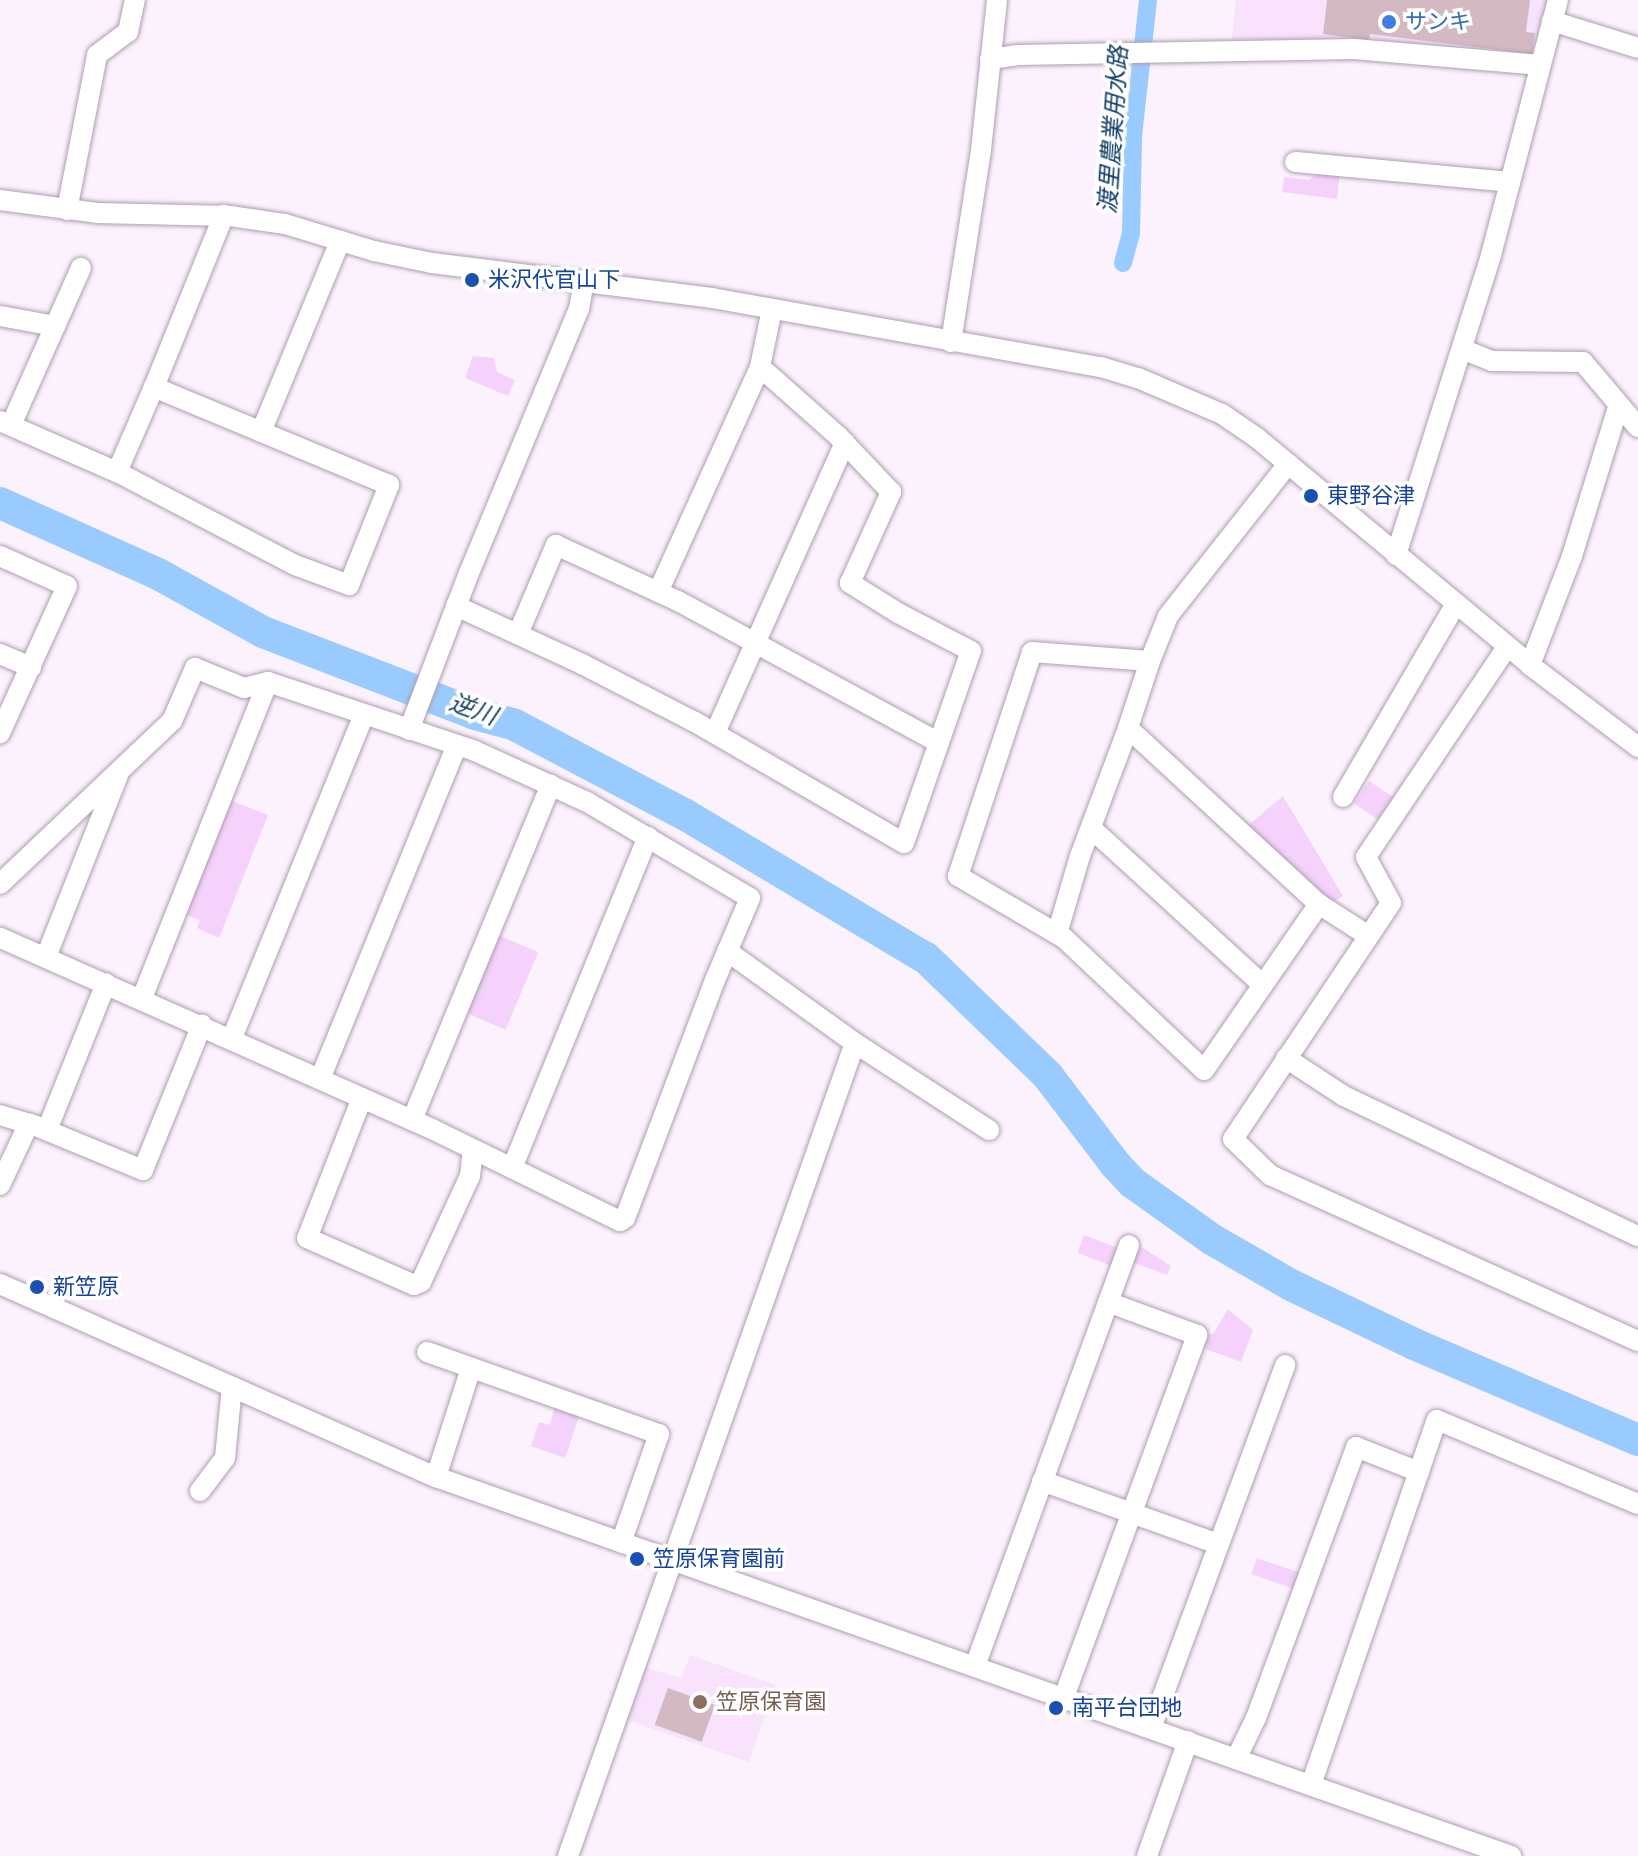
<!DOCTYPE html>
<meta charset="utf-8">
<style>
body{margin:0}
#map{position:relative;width:1638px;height:1856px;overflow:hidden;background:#fcf2fd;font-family:"DejaVu Sans","Noto Sans JP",sans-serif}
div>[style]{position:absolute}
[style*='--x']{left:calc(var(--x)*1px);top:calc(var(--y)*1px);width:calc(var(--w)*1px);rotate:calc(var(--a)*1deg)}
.built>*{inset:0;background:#f8e2fc}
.green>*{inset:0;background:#f4d2fb;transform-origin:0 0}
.canal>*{height:18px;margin:-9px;padding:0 9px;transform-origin:9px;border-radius:9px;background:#9acbff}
.river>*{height:32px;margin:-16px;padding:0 16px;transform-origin:16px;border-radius:16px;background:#9acbff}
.building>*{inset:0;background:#d3bac2;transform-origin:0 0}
.roads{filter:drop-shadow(0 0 2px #ad9eb0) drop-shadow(0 0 2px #ad9eb0)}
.minor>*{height:20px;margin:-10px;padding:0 10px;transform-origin:10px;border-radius:10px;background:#fff}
.dots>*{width:22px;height:22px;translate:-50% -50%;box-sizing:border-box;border:4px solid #fff;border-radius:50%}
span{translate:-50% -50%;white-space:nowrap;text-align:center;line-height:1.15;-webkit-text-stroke:7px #fff;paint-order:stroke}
.shop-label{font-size:22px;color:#366cbe}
.left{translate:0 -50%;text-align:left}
.transit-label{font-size:22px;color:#164399}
.education-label{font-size:22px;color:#785e54}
.water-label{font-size:24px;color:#143f68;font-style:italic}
</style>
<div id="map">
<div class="built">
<div style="clip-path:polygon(1236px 0,1550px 0,1535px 59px,1231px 44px)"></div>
<div style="clip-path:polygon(690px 1655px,776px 1685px,749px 1762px,624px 1719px,641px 1666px,681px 1678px)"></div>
</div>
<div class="green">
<div style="clip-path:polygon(1319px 172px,1340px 174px,1337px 199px,1282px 192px,1284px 177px,1309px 180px)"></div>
<div style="clip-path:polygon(473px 356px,494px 358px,497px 372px,515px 380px,508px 396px,465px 378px)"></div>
<div style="left:1369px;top:781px;width:29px;height:27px;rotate:34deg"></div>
<div style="clip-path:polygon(1283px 796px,1343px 896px,1330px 904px,1245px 828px)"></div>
<div style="clip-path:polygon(227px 799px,268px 815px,219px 938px,197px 928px,200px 920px,181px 913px)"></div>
<div style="left:495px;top:934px;width:47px;height:84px;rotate:23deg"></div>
<div style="left:1084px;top:1235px;width:36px;height:19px;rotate:21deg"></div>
<div style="clip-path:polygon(1138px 1245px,1171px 1266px,1167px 1275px,1132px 1262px)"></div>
<div style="clip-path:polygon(1228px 1309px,1253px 1330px,1241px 1362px,1203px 1348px,1207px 1335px,1213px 1334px)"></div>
<div style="clip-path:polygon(555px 1406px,580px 1414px,565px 1458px,531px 1446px,539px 1422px,550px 1425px)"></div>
<div style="left:1257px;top:1558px;width:46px;height:17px;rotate:19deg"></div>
</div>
<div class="canal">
<div style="--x:1123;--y:263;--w:30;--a:-75"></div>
<div style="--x:1131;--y:234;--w:98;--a:-88.8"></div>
<div style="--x:1133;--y:136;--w:137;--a:-83.7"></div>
</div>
<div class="river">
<div style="--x:0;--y:503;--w:173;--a:24.2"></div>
<div style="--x:158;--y:574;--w:120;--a:28.9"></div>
<div style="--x:263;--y:632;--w:227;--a:21.1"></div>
<div style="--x:475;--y:714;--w:39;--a:15"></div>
<div style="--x:513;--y:724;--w:193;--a:27.8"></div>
<div style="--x:684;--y:814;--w:282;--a:30.8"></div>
<div style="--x:926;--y:958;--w:170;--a:44"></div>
<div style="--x:1048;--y:1076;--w:111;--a:52.7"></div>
<div style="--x:1115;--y:1164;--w:26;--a:47"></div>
<div style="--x:1133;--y:1183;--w:98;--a:35.5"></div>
<div style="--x:1213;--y:1240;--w:90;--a:30"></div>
<div style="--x:1291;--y:1285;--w:136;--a:25.6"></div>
<div style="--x:1414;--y:1344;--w:244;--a:23.2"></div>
</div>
<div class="building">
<div style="clip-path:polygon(1327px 0,1530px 0,1526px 32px,1535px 33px,1532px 54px,1370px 34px,1369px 40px,1323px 34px)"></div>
<div style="left:668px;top:1688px;width:50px;height:39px;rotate:20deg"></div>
</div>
<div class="roads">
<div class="minor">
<div style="--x:1552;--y:21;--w:90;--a:17.4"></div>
<div style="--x:990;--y:59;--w:27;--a:-8"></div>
<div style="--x:1017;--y:55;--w:337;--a:-1"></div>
<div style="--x:1354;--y:49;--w:187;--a:4.9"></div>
<div style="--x:1295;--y:162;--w:216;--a:5.3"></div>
<div style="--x:0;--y:200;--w:98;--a:7.6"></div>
<div style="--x:97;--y:213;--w:133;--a:1.3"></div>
<div style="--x:230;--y:216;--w:56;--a:8.3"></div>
<div style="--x:285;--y:224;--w:93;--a:16.9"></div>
<div style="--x:374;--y:251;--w:59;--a:11.7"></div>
<div style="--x:432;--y:263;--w:282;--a:7.1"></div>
<div style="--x:712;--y:298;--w:395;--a:10.1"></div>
<div style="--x:1101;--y:367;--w:39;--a:17"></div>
<div style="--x:1138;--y:378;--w:91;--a:23.2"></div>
<div style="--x:1222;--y:414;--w:42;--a:34.4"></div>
<div style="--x:1257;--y:438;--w:355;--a:39.7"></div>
<div style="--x:1530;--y:665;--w:136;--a:37.2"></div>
<div style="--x:67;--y:210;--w:158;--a:-79"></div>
<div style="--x:97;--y:55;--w:39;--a:-37"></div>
<div style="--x:128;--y:32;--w:33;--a:-78"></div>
<div style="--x:0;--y:316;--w:56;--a:10.3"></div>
<div style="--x:951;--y:342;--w:194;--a:-81.1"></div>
<div style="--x:981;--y:150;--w:151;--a:-83.9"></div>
<div style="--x:1462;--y:349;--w:32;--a:22"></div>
<div style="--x:1492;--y:361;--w:91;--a:0.6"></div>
<div style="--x:1583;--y:362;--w:85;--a:49.8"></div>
<div style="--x:154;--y:387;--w:186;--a:-67.9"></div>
<div style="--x:0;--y:421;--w:128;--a:23.6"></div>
<div style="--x:117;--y:472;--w:201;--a:27.6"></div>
<div style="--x:295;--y:565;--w:58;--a:20.3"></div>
<div style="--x:349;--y:585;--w:108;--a:-68.2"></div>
<div style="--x:389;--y:485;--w:255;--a:-157.4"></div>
<div style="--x:154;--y:387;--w:93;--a:113.5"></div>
<div style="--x:11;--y:425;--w:172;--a:-66"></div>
<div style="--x:261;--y:432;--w:207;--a:-67.5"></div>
<div style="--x:1396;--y:555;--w:315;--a:-72.4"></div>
<div style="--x:1491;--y:255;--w:264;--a:-75.3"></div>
<div style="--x:0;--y:556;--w:73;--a:24.1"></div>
<div style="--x:67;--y:586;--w:162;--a:114.5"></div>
<div style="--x:658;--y:592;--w:247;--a:-65.6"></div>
<div style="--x:456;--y:606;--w:139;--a:24.7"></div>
<div style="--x:582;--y:664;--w:127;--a:27.2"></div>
<div style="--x:695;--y:722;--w:241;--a:30.1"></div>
<div style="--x:904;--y:843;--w:203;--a:-70.8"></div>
<div style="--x:971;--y:651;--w:82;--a:-152.5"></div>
<div style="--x:898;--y:613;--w:57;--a:-148"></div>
<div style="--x:850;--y:583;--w:100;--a:-65.7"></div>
<div style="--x:891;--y:492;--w:77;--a:-133.4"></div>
<div style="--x:838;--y:436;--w:104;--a:-138.5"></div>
<div style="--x:760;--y:367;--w:59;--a:-78.3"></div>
<div style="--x:518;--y:634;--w:97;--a:-66.9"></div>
<div style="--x:556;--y:545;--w:134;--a:24.7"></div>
<div style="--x:678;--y:601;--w:297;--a:28.5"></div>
<div style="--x:1507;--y:647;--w:253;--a:123.9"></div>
<div style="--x:1366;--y:857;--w:52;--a:61.5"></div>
<div style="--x:1391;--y:903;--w:284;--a:123.8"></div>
<div style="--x:1233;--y:1139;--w:52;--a:44.2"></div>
<div style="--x:1270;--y:1175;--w:404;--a:24.3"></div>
<div style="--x:0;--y:654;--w:34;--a:23"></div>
<div style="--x:1150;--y:661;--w:71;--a:108.2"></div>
<div style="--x:1128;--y:728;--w:260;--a:42.7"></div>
<div style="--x:1319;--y:904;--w:202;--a:124.7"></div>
<div style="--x:1204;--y:1070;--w:192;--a:-136.7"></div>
<div style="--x:1064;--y:938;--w:123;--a:-149.7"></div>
<div style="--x:958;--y:876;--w:236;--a:-71.7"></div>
<div style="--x:1032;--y:652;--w:118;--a:4.4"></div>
<div style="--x:1150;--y:661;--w:48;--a:-68.2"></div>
<div style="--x:1168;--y:616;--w:194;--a:-51.7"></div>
<div style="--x:1530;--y:665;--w:117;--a:-68.9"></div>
<div style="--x:1572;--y:556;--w:156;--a:-72.8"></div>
<div style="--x:409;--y:730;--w:168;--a:-69.1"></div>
<div style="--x:469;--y:573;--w:286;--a:-67.4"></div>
<div style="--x:579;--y:309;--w:27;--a:-80"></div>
<div style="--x:715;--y:733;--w:318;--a:-65.9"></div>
<div style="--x:1343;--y:797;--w:224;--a:-59.7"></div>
<div style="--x:1091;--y:828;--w:231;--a:42.4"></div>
<div style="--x:0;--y:884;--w:237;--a:-43.5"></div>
<div style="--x:172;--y:721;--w:58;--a:-66.5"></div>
<div style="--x:195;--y:668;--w:53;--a:22.2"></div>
<div style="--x:244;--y:688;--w:25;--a:-14"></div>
<div style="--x:268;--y:682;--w:218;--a:18.4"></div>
<div style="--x:475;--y:751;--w:123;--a:24.5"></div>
<div style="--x:587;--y:802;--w:189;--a:30.5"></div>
<div style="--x:750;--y:898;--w:89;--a:113.1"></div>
<div style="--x:715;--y:980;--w:254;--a:110.7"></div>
<div style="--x:625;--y:1218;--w:6;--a:149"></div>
<div style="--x:620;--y:1221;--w:209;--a:-153.9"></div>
<div style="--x:432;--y:1129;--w:472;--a:-156.1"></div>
<div style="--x:1319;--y:904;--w:57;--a:32.9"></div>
<div style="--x:1057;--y:934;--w:81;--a:-73.6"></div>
<div style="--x:1080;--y:856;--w:137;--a:-69.4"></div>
<div style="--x:727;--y:951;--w:158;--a:35.7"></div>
<div style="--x:855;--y:1043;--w:160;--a:33"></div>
<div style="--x:46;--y:957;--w:196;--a:-68.4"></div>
<div style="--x:142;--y:998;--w:340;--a:-68.3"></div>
<div style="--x:232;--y:1038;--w:349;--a:-67.8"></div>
<div style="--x:1286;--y:1058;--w:69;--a:33.2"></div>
<div style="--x:1344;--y:1096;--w:326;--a:25.5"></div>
<div style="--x:320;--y:1079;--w:359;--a:-67.7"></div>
<div style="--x:362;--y:1098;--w:150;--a:111.4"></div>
<div style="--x:307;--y:1238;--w:117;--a:23.7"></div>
<div style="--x:414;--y:1285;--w:8;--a:-23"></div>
<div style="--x:421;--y:1282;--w:117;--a:-65.2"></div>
<div style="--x:470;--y:1176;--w:27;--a:-84"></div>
<div style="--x:0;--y:1115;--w:38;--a:17"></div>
<div style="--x:36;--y:1126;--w:116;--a:22.4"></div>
<div style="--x:143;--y:1170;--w:157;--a:-67.9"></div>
<div style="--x:412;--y:1120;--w:363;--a:-67.5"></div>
<div style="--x:47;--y:1130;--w:158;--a:-68.1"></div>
<div style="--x:512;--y:1168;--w:358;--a:-67.7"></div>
<div style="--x:0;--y:1185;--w:68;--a:-64.9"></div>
<div style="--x:0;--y:1284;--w:477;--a:23.9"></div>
<div style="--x:436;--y:1477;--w:1140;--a:19.42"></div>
<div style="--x:427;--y:1352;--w:246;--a:19.5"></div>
<div style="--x:659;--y:1434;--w:115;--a:109.2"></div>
<div style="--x:436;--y:1477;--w:114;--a:-72.2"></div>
<div style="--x:1042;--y:1481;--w:187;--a:19.7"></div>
<div style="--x:200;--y:1491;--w:41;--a:-52.9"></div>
<div style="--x:225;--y:1458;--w:72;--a:-84.4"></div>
<div style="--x:975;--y:1666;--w:448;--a:-69.9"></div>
<div style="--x:1064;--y:1697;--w:386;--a:-69.8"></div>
<div style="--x:1197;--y:1335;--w:95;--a:-159.7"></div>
<div style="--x:1151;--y:1728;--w:387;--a:-69.7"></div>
<div style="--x:1236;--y:1759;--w:46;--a:-64"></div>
<div style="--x:1256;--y:1718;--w:289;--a:-69.7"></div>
<div style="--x:1356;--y:1447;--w:68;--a:21.6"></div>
<div style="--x:1311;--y:1785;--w:386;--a:-71"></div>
<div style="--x:1437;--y:1420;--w:218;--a:22.7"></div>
<div style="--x:568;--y:1856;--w:862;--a:-70.56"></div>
<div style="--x:1147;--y:1856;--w:122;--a:-70.4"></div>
</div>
</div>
<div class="dots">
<div style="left:1389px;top:22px;background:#3f7fe0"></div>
<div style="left:472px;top:280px;background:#1a4fb4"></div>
<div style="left:1311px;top:496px;background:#1a4fb4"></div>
<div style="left:37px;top:1287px;background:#1a4fb4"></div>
<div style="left:637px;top:1559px;background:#1a4fb4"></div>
<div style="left:700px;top:1702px;background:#8d6e63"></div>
<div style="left:1056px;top:1708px;background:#1a4fb4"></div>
</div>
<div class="shop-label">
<span class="left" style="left:1405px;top:22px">サンキ</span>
</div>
<div class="transit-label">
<span class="left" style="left:488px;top:280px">米沢代官山下</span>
<span class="left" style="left:1327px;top:496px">東野谷津</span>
<span class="left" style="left:53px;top:1287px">新笠原</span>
<span class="left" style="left:653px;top:1559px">笠原保育園前</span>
<span class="left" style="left:1072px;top:1708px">南平台団地</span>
</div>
<div class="education-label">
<span class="left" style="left:716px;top:1702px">笠原保育園</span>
</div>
<div class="water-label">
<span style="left:1114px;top:130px;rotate:-86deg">渡里農業用水路</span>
<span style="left:473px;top:710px;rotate:20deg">逆川</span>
</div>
</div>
